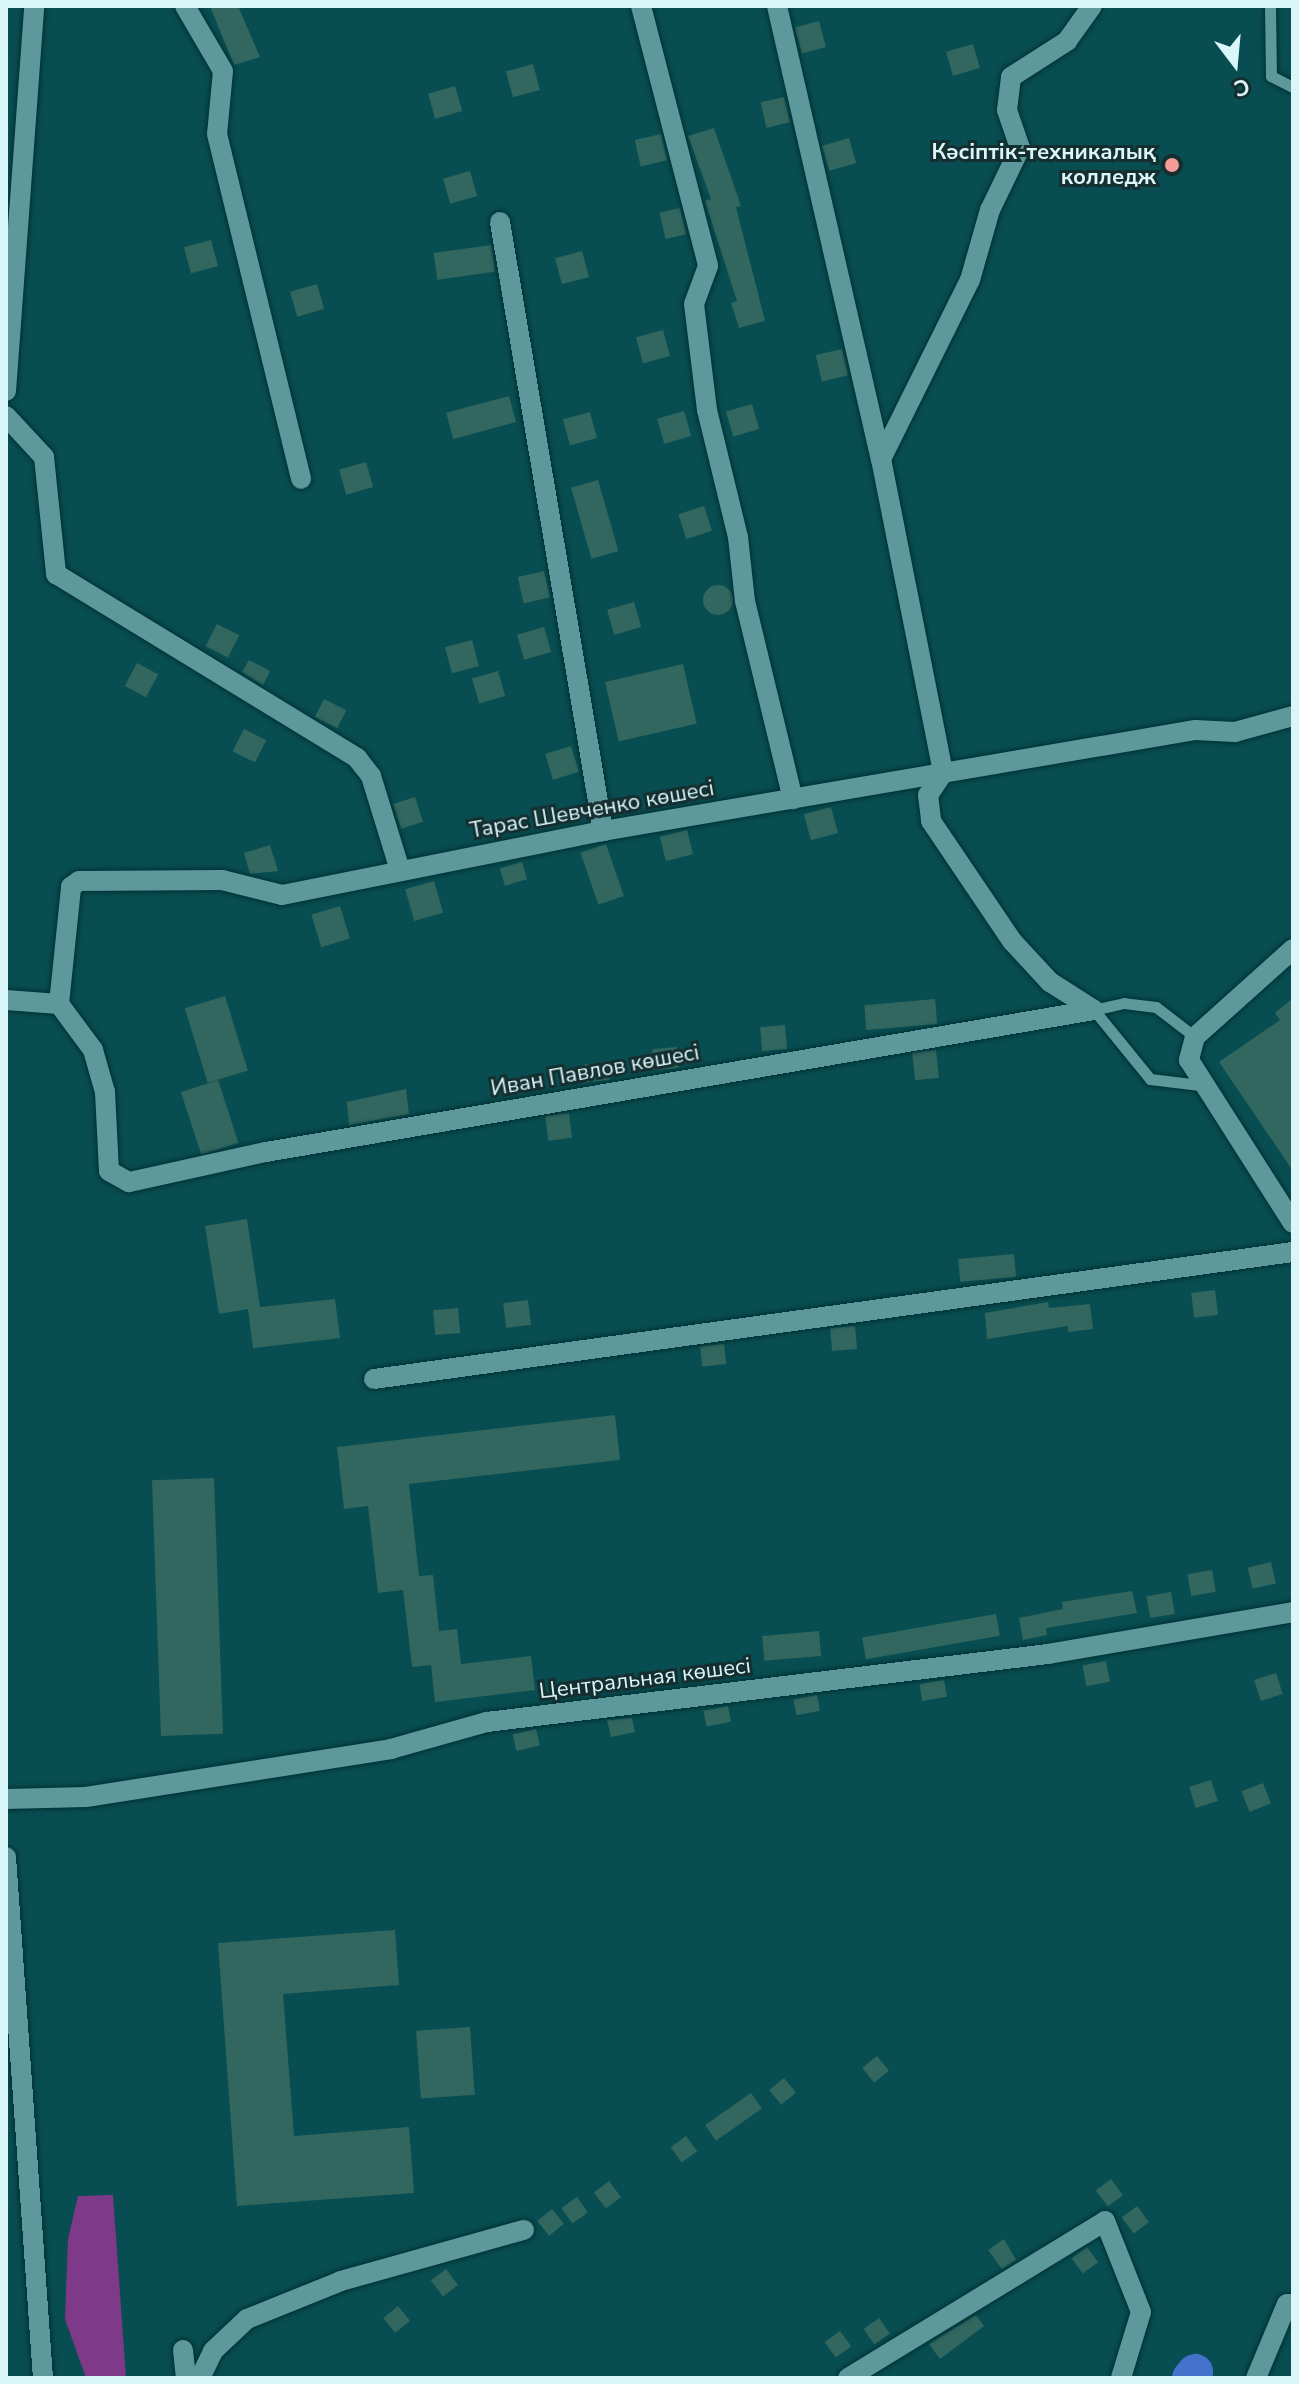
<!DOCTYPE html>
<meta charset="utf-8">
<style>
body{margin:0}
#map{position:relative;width:1299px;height:2384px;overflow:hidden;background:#084d51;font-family:"Nunito Sans",sans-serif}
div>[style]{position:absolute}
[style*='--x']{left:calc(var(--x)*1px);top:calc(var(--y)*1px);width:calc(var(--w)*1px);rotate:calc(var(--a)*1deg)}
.green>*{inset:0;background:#7e3a89}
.river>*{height:36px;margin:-18px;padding:0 18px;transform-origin:18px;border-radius:18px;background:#4472cb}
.building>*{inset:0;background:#32675f;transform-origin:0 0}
.round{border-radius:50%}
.roads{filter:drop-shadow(0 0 2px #003034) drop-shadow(0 0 2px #003034)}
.lane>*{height:11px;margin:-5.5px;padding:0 5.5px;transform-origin:5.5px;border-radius:5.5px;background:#5d989c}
.street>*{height:20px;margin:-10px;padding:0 10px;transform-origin:10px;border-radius:10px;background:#5d989c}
.secondary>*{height:20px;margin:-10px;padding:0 10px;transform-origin:10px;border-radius:10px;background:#5d989c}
.dots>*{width:22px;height:22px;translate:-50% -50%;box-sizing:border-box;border:4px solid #152e30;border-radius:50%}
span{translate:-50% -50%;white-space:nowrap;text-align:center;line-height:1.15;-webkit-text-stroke:6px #152e30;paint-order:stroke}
.poi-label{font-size:22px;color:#d9f6f8;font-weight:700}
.right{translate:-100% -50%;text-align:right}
.street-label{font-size:22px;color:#d9f6f8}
.frame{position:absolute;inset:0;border:8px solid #d9f6f8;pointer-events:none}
.north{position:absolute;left:1195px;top:24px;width:80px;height:80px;-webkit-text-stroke:6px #152e30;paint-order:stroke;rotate:164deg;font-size:22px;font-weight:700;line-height:32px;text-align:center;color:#d9f6f8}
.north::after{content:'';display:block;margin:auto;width:28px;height:36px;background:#d9f6f8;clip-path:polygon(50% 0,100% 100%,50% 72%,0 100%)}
</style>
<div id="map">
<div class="green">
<div style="clip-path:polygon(113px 2195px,126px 2378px,86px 2378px,65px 2319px,68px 2239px,78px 2196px)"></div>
</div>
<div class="river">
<div style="--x:1190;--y:2378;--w:8;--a:-50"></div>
</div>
<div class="building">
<div style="clip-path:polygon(210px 6px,238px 6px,260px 57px,234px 65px)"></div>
<div style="left:819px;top:21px;width:27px;height:25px;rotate:75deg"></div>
<div style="left:973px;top:44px;width:25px;height:28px;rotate:74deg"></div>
<div style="left:533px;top:64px;width:27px;height:28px;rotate:75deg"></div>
<div style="left:455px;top:86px;width:26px;height:28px;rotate:74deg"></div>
<div style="left:784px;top:97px;width:26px;height:24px;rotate:77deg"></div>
<div style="clip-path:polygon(714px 128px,741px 206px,736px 207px,765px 321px,739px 328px,731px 303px,737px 301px,705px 201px,711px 199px,688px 136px)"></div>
<div style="left:661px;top:134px;width:27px;height:27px;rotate:77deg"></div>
<div style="left:849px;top:138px;width:26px;height:28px;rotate:74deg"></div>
<div style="left:470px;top:171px;width:26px;height:28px;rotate:74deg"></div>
<div style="left:680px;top:208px;width:27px;height:21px;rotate:77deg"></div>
<div style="left:211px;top:240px;width:27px;height:28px;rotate:75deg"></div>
<div style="left:491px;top:245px;width:27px;height:58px;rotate:82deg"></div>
<div style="left:582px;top:251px;width:27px;height:28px;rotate:75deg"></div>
<div style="left:317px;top:284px;width:26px;height:28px;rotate:74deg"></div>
<div style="left:663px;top:330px;width:27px;height:28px;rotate:75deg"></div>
<div style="left:842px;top:349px;width:27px;height:27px;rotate:77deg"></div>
<div style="left:509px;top:396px;width:27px;height:65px;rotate:75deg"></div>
<div style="left:752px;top:404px;width:26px;height:27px;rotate:74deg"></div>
<div style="left:684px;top:411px;width:26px;height:28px;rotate:74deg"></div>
<div style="left:590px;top:412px;width:27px;height:28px;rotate:75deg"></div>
<div style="left:366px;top:462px;width:26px;height:28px;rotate:74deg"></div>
<div style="left:598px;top:480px;width:74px;height:28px;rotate:74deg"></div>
<div style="left:704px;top:506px;width:26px;height:27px;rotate:72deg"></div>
<div style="left:544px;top:571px;width:27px;height:27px;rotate:77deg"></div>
<div class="round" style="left:703px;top:585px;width:30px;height:30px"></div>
<div style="left:634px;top:602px;width:26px;height:28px;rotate:74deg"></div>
<div style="left:217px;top:624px;width:25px;height:25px;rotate:27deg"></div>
<div style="left:544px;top:627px;width:26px;height:28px;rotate:74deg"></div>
<div style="left:472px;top:640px;width:27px;height:28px;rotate:75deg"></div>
<div style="clip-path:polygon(249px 660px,270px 671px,263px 685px,242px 672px)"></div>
<div style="left:137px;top:663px;width:24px;height:26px;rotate:28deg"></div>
<div style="left:683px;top:664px;width:61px;height:80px;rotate:77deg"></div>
<div style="left:498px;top:671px;width:26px;height:27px;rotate:74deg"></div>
<div style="left:324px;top:699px;width:25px;height:20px;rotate:27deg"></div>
<div style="left:244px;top:729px;width:25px;height:25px;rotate:27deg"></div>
<div style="left:571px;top:746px;width:27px;height:27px;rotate:73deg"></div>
<div style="left:415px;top:797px;width:26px;height:23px;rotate:72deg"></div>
<div style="left:831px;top:807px;width:27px;height:28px;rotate:75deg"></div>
<div style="left:687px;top:830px;width:25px;height:28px;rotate:76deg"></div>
<div style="left:606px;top:844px;width:55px;height:27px;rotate:71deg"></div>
<div style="clip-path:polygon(270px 845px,278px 871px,250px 874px,244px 853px)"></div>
<div style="left:522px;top:862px;width:18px;height:23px;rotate:74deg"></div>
<div style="left:434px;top:881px;width:33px;height:30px;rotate:74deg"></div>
<div style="left:340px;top:906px;width:34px;height:30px;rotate:73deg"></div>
<div style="left:225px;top:996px;width:78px;height:42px;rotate:73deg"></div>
<div style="clip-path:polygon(1293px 998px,1293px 1171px,1219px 1062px,1280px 1020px,1275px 1013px)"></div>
<div style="left:935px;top:999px;width:25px;height:71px;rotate:85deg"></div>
<div style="left:785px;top:1025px;width:24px;height:25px;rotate:85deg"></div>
<div style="left:677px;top:1047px;width:21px;height:25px;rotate:85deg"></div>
<div style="left:936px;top:1050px;width:28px;height:24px;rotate:84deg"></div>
<div style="left:608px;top:1062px;width:18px;height:24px;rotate:84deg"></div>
<div style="left:218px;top:1080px;width:66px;height:39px;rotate:72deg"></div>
<div style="clip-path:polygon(406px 1089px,409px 1114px,349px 1125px,347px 1102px)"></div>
<div style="left:569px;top:1113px;width:25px;height:24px;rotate:83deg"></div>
<div style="clip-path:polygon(247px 1219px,260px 1307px,335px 1299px,340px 1338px,253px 1348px,248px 1309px,219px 1314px,205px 1226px)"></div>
<div style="left:1014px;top:1254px;width:23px;height:56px;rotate:85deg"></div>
<div style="left:1215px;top:1290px;width:25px;height:24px;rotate:83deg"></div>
<div style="left:528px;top:1300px;width:25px;height:25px;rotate:83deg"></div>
<div style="clip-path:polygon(1048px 1302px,1049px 1308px,1090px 1304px,1093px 1329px,1068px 1332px,1068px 1326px,987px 1339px,985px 1313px)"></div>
<div style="left:458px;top:1308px;width:25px;height:25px;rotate:85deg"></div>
<div style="left:855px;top:1326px;width:23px;height:25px;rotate:85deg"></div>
<div style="left:724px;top:1344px;width:20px;height:24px;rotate:84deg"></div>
<div style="clip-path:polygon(615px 1415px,620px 1460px,409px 1484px,419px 1576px,433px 1575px,439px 1631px,457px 1629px,461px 1664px,531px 1656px,535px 1690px,435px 1702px,431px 1665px,412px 1667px,403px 1590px,378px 1593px,368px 1506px,344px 1509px,337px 1447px)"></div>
<div style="left:214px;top:1478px;width:256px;height:62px;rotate:88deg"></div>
<div style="left:1271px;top:1562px;width:22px;height:24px;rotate:77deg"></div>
<div style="left:1212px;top:1570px;width:22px;height:25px;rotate:80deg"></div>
<div style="clip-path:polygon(1132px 1591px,1137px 1613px,1046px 1628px,1047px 1635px,1023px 1640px,1019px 1618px,1063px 1609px,1062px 1602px)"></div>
<div style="left:1171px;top:1592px;width:22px;height:25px;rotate:80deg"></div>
<div style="left:996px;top:1614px;width:22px;height:136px;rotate:80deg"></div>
<div style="left:819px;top:1631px;width:25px;height:57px;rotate:85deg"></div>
<div style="left:1106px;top:1661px;width:21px;height:24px;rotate:79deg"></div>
<div style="left:1276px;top:1673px;width:22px;height:23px;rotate:72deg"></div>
<div style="left:944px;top:1680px;width:17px;height:25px;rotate:80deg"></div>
<div style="left:817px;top:1695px;width:16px;height:24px;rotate:79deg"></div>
<div style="left:728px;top:1706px;width:16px;height:25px;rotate:79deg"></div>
<div style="clip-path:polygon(632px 1718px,635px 1732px,611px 1737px,607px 1720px)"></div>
<div style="left:536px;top:1729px;width:17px;height:24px;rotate:77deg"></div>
<div style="left:1211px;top:1780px;width:22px;height:23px;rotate:72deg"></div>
<div style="left:1263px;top:1783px;width:22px;height:23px;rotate:69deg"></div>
<div style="clip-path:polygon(395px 1930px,399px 1985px,283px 1994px,294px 2136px,409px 2127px,414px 2193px,237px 2206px,218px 1943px)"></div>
<div style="left:470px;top:2027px;width:68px;height:54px;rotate:86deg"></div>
<div style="left:877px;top:2056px;width:19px;height:19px;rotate:51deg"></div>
<div style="left:784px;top:2078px;width:19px;height:19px;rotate:51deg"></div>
<div style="left:751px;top:2093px;width:19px;height:56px;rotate:55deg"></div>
<div style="left:686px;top:2136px;width:19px;height:19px;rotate:54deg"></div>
<div style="left:1111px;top:2179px;width:20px;height:19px;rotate:53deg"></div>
<div style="left:609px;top:2181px;width:20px;height:19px;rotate:53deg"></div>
<div style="left:577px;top:2197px;width:19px;height:19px;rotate:55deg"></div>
<div style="left:1137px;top:2206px;width:20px;height:19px;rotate:53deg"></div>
<div style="left:552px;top:2209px;width:19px;height:19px;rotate:51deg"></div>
<div style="clip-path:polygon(1004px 2239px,1016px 2260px,1002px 2269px,988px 2250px)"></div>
<div style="left:1087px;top:2247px;width:19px;height:19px;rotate:54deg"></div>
<div style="left:446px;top:2269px;width:20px;height:19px;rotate:53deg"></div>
<div style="left:398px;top:2306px;width:19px;height:19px;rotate:51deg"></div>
<div style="clip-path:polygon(976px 2315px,984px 2326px,940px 2359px,929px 2344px)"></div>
<div style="left:879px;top:2318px;width:19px;height:19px;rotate:55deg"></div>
<div style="left:840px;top:2331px;width:19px;height:19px;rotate:54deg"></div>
</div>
<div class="roads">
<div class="lane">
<div style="--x:1270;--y:6;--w:70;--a:89.2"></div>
<div style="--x:1271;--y:76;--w:25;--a:27"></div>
<div style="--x:1195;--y:1037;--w:49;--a:-142.4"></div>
<div style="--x:1156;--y:1007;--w:32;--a:-173"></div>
<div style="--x:1124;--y:1003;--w:31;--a:167"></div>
<div style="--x:1094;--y:1010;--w:89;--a:50.9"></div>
<div style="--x:1150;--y:1079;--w:50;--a:6.8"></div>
</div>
<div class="street">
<div style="--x:185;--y:6;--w:75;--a:59.7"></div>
<div style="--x:223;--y:71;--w:63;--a:95.4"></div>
<div style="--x:217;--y:134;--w:355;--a:76.3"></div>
<div style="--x:641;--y:6;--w:268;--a:75.5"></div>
<div style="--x:708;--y:266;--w:40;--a:110.2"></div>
<div style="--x:694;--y:304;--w:107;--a:83"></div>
<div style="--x:707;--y:410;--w:131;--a:76.3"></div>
<div style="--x:738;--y:537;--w:64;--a:83.8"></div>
<div style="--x:745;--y:601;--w:204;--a:76.4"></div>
<div style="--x:777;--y:6;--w:465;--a:77.1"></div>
<div style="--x:881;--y:459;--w:320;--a:78.8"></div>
<div style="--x:943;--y:773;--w:27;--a:124"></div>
<div style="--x:928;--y:795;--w:26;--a:83"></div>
<div style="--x:931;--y:821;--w:145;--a:56"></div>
<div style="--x:1012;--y:941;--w:56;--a:47.2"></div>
<div style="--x:1050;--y:982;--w:52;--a:32.5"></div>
<div style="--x:500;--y:222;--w:618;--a:80.4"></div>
<div style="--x:6;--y:391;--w:386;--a:-85.8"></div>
<div style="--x:6;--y:416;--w:56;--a:47.2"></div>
<div style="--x:44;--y:457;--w:118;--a:84.1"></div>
<div style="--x:56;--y:574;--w:353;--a:31.4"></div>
<div style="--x:357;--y:758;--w:23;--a:52"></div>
<div style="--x:371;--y:776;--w:98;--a:72.9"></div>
<div style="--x:881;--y:459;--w:200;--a:-63.6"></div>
<div style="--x:970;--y:280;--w:73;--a:-74.1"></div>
<div style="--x:990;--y:210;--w:69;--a:-64.2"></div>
<div style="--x:1020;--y:148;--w:40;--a:-108.9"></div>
<div style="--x:1007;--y:110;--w:33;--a:-83"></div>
<div style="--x:1011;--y:77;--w:67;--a:-32.7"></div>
<div style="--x:1067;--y:41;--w:43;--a:-54.5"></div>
<div style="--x:1293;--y:949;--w:132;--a:138.1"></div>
<div style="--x:1195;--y:1037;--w:24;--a:105"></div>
<div style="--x:1189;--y:1060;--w:193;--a:57.5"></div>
<div style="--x:6;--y:1000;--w:53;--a:4.3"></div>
<div style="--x:59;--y:1004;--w:118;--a:-84.1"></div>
<div style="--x:71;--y:887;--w:10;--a:-37"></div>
<div style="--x:79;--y:881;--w:143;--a:-0.4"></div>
<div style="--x:222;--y:880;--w:62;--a:14"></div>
<div style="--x:282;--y:895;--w:327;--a:-11.3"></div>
<div style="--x:603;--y:831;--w:601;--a:-9.68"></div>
<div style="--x:1195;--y:730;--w:40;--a:2.9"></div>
<div style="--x:1235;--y:732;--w:60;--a:-15.4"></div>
<div style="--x:59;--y:1004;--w:57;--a:53.5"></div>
<div style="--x:93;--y:1050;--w:44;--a:74.1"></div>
<div style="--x:105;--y:1092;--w:79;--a:87.1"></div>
<div style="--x:109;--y:1171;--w:23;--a:29"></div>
<div style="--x:129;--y:1182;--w:140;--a:-12.4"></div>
<div style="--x:266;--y:1152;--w:840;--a:-9.73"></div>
<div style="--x:374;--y:1379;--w:928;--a:-7.87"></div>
<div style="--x:6;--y:1799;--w:80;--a:-1.4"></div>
<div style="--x:86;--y:1797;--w:309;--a:-8.9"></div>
<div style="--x:391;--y:1749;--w:100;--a:-15.7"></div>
<div style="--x:487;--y:1722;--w:565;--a:-6.91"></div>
<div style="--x:1048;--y:1654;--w:249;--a:-9.7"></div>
<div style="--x:183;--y:2350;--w:28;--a:84"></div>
<div style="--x:200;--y:2378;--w:30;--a:-64"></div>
<div style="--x:213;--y:2351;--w:47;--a:-43.3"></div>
<div style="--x:247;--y:2319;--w:101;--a:-22"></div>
<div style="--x:341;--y:2281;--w:190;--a:-15.6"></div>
<div style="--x:848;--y:2378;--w:301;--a:-31.4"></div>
<div style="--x:1105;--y:2221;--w:98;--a:68.4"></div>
<div style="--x:1141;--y:2312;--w:69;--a:106.9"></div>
<div style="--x:1256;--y:2378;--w:80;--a:-67.3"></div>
<div style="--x:1287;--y:2304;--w:6;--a:0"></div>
</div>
<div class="secondary">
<div style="--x:6;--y:1857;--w:522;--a:85.94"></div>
</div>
</div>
<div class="dots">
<div style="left:1172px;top:165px;background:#f59b98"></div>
</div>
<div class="poi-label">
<span class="right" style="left:1156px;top:165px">Кәсіптік-техникалық<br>колледж</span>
</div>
<div class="street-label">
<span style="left:592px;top:810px;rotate:-10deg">Тарас Шевченко көшесі</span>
<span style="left:595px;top:1071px;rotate:-10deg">Иван Павлов көшесі</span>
<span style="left:645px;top:1679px;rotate:-7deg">Центральная көшесі</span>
</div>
<div class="frame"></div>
<div class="north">С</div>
</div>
